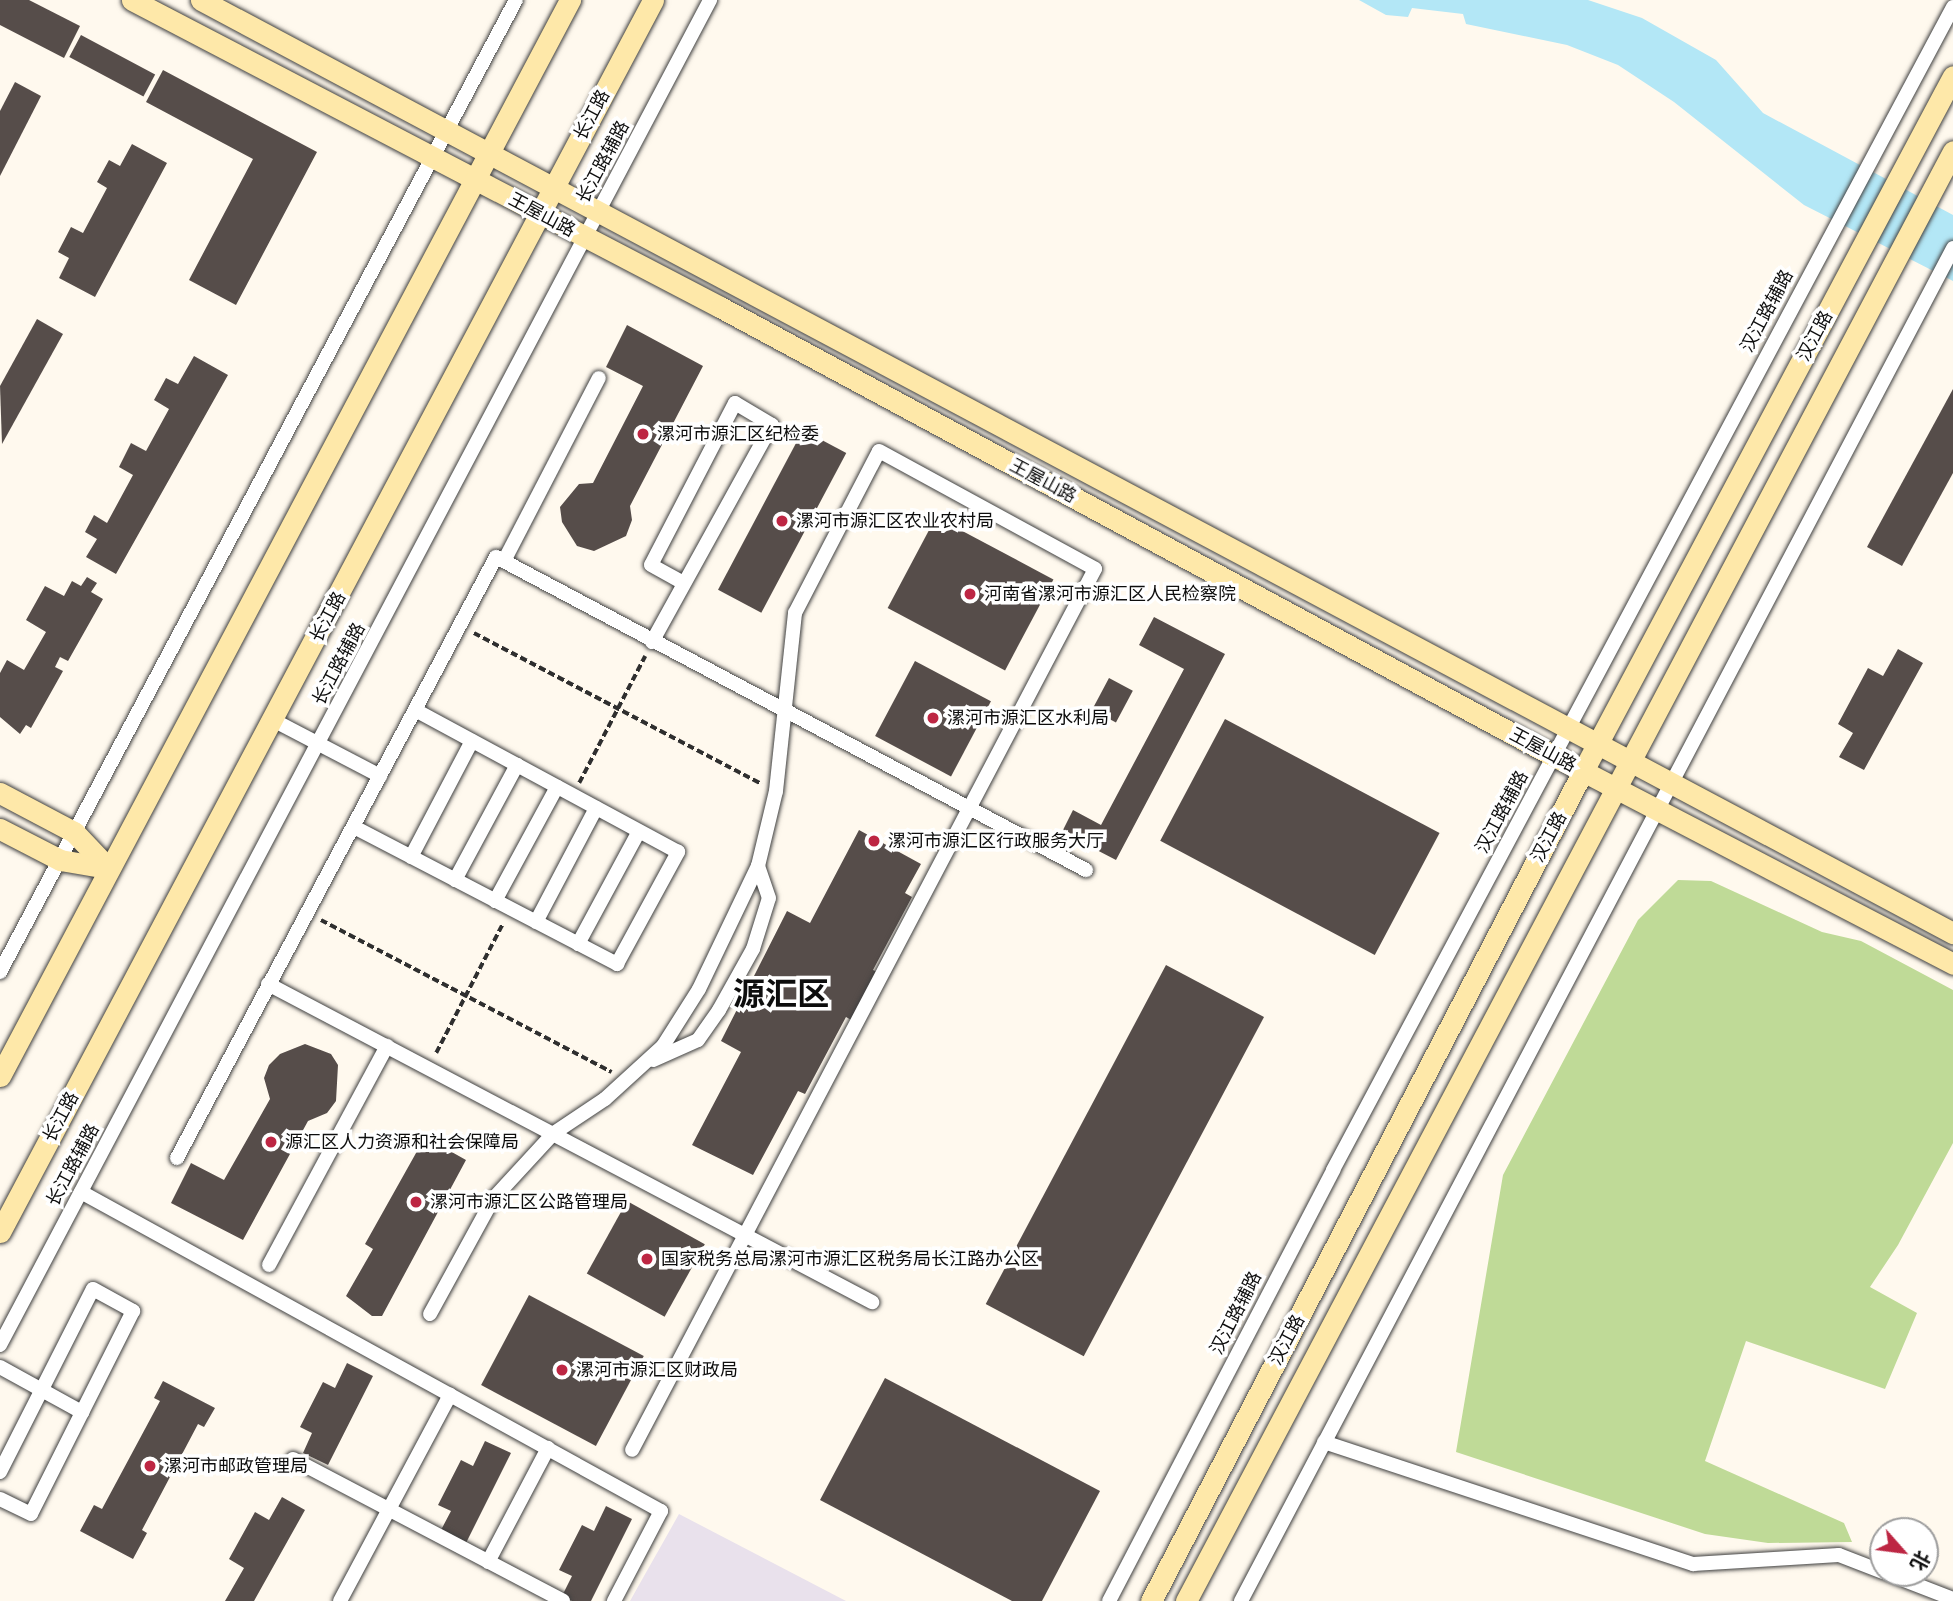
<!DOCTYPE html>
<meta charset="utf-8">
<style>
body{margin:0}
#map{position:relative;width:1953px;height:1601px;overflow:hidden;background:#fff9ee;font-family:Lora,"Noto Sans SC",serif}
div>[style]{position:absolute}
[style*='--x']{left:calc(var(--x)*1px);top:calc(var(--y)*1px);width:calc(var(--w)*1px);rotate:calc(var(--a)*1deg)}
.industrial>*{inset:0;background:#e9e1ec}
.forest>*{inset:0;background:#bfda97}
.water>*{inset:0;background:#b3e7f6}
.building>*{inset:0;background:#564d4a;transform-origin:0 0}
.path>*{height:3.5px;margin-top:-1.75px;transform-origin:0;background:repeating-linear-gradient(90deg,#2f2f2f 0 7px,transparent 0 10.5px)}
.roads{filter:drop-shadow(0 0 2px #404040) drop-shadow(0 0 2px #404040)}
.street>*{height:14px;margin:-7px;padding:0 7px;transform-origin:7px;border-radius:7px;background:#fff}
.secondary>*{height:21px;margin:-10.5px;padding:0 10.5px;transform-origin:10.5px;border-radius:10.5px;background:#fee8a9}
.dots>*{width:19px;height:19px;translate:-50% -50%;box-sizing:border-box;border:4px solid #fff;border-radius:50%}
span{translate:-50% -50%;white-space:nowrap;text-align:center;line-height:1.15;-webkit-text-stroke:7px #fff;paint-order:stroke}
.street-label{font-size:18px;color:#0d0d0d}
.poi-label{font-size:18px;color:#0d0d0d}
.left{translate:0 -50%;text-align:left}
.town-label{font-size:32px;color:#0d0d0d;font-weight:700}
.north{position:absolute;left:1869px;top:1517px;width:70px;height:70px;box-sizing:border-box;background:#fff;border:2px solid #9e9e9e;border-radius:50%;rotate:118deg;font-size:19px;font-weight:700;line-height:28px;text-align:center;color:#0d0d0d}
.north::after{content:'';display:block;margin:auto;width:24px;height:32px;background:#bd2643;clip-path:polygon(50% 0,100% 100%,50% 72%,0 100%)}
</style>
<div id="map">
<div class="industrial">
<div style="clip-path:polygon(679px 1514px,846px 1601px,630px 1601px)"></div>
</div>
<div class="forest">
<div style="clip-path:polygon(1678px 880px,1711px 881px,1822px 932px,1861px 941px,1953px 990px,1953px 1143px,1898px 1245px,1870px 1287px,1917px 1313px,1885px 1389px,1746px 1341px,1705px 1461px,1844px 1523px,1852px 1542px,1768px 1543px,1705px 1534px,1456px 1452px,1503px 1175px,1638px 920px)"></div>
</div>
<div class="water">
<div style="clip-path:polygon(1359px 0,1588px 0,1642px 18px,1716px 60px,1763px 113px,1953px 215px,1953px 281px,1804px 205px,1674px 102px,1618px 65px,1567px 45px,1466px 24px,1463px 14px,1412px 8px,1408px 17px,1386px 15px)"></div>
</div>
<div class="building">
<div style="clip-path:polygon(0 0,29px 0,80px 26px,64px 58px,0 25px)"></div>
<div style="left:81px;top:35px;width:84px;height:25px;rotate:28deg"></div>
<div style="clip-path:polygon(163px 70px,317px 152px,236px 305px,189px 280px,253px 159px,146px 102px)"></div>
<div style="clip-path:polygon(15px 82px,41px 96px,0 176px,0 111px)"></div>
<div style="clip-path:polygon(132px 144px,167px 163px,95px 297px,59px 278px,69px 258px,58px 252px,71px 227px,83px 233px,107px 188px,97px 182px,109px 160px,120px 166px)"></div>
<div style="clip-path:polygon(37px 319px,63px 334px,2px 444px,0 386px)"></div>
<div style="clip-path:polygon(627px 325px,703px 366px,630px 506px,632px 520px,626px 536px,594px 551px,577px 546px,562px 522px,560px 507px,579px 484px,593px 483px,643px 386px,606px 367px)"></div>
<div style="clip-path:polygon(194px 356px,228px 375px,116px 574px,86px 557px,97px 539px,85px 532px,94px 515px,107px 523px,133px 475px,119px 467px,131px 443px,146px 451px,169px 409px,154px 400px,166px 378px,178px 384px)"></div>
<div style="clip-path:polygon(1953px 389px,1953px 473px,1902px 566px,1867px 547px)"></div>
<div style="left:803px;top:430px;width:49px;height:181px;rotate:28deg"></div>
<div style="left:936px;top:517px;width:133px;height:103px;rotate:28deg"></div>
<div style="clip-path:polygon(87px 577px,97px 583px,91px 592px,103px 599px,68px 661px,60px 657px,55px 667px,63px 671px,31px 728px,26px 725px,20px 734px,0 717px,0 673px,7px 660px,24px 670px,46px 632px,26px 620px,45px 586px,64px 596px,72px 581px,81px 586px)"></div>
<div style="clip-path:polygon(1154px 617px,1225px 654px,1116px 860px,1062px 832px,1073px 810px,1101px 825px,1184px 669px,1139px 645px)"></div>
<div style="clip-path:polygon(1898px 649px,1923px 663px,1864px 770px,1839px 757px,1853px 733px,1838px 724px,1868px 668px,1883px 676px)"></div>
<div style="left:915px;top:661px;width:86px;height:85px;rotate:28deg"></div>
<div style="left:1109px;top:678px;width:27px;height:36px;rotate:28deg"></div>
<div style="left:1225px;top:719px;width:243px;height:138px;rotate:28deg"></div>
<div style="clip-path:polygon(859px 830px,921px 864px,905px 893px,912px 897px,873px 970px,879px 973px,853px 1021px,846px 1017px,805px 1094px,798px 1091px,753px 1175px,692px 1145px,741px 1052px,721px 1041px,787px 911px,810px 923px)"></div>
<div style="left:1166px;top:965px;width:111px;height:384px;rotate:28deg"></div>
<div style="clip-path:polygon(305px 1044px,331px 1054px,338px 1065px,336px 1101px,327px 1113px,308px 1121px,243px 1240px,171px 1203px,191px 1163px,224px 1180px,270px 1099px,264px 1078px,269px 1065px,280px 1054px)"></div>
<div style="clip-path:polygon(425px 1137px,466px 1160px,382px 1316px,372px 1316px,346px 1296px,373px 1249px,365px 1244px)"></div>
<div style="left:627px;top:1201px;width:89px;height:83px;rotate:29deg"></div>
<div style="left:529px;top:1295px;width:130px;height:102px;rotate:28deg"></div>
<div style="clip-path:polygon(347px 1363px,373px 1376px,328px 1465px,303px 1453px,312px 1433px,300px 1427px,323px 1382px,335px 1388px)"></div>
<div style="clip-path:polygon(885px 1378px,1100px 1491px,1042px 1601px,1012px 1601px,820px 1500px)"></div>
<div style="clip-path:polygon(163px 1381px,215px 1408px,204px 1427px,198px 1424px,142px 1530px,147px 1533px,133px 1559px,80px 1531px,94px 1505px,102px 1509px,160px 1401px,154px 1398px)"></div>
<div style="clip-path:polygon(485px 1441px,511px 1453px,466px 1543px,441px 1530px,451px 1511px,438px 1505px,461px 1460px,473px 1466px)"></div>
<div style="clip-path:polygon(282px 1497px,305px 1510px,254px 1601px,225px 1601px,244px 1568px,229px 1559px,255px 1512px,269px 1520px)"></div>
<div style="clip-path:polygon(606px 1506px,632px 1519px,591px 1601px,572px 1601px,562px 1596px,572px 1576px,559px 1570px,582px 1525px,594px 1531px)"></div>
</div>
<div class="path">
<div style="--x:474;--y:633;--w:325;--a:27.7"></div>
<div style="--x:579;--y:783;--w:143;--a:-62.5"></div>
<div style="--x:321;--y:920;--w:328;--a:27.6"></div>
<div style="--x:436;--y:1053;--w:146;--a:-62.7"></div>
</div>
<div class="roads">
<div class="street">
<div style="--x:504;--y:561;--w:206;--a:-62.6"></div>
<div style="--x:652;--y:642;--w:248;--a:-61.1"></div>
<div style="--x:772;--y:425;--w:43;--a:-149.3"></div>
<div style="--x:735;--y:403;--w:182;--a:117.4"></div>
<div style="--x:651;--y:565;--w:37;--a:29"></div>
<div style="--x:273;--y:720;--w:121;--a:27.6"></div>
<div style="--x:354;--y:827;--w:297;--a:27.5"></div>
<div style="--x:617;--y:964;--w:128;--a:-61.4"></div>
<div style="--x:678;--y:852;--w:299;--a:-151.6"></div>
<div style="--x:411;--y:857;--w:131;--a:-62.3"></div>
<div style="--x:455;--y:880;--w:131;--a:-61.7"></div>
<div style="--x:495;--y:901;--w:130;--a:-61.5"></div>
<div style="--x:536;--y:922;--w:129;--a:-62.2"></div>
<div style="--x:578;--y:944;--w:128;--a:-61.6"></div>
<div style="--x:0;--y:972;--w:1100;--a:-62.04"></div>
<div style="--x:268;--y:984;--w:683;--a:27.77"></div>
<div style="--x:653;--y:1060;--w:49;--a:-24"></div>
<div style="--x:698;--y:1040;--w:37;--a:-55"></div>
<div style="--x:719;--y:1010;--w:70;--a:-60.9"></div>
<div style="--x:753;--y:949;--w:53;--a:-72.6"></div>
<div style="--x:769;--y:898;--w:34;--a:-109"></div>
<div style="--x:177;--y:1158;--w:680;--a:-62.04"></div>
<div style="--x:496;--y:557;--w:668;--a:27.95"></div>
<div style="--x:81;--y:1192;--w:662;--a:28.81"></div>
<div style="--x:661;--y:1511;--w:102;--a:117.6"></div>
<div style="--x:269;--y:1265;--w:249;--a:-61.7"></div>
<div style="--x:430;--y:1314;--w:131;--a:-61.3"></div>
<div style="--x:493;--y:1199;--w:90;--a:-47.3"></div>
<div style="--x:554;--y:1133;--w:61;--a:-33.7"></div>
<div style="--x:605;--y:1099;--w:79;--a:-42.4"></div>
<div style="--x:663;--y:1046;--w:67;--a:-57.7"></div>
<div style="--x:699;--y:989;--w:136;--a:-64.4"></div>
<div style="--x:758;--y:866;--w:77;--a:-76.5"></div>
<div style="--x:776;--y:791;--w:179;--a:-83.9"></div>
<div style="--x:795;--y:613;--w:182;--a:-62.6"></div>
<div style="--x:879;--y:451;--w:246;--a:28.6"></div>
<div style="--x:1095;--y:569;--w:995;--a:117.72"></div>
<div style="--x:0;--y:1345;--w:1521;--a:-62.17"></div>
<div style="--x:0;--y:1367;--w:94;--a:28.8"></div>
<div style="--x:1324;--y:1442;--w:389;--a:18.3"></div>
<div style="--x:1693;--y:1564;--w:146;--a:-3.5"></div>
<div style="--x:1839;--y:1555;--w:47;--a:21.1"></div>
<div style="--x:293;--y:1459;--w:305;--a:27.7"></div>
<div style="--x:0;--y:1472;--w:205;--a:-63.1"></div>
<div style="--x:93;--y:1289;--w:46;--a:28.8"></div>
<div style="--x:133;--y:1311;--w:227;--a:116.7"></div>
<div style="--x:31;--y:1514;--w:34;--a:-154"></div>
<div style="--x:488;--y:1562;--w:129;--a:-62.2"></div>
<div style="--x:1886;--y:1573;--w:72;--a:21.2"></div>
<div style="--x:340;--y:1601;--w:234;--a:-61.9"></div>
<div style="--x:1109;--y:1601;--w:486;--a:-62.5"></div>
<div style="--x:1333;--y:1170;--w:1318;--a:-61.94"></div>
<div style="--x:1241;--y:1601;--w:1529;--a:-62.24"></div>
</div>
<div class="secondary">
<div style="--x:132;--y:0;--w:663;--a:27.57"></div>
<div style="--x:720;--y:307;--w:947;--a:28.3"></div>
<div style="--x:1554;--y:756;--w:450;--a:27.5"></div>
<div style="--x:201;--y:0;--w:1985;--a:28.04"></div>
<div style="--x:0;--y:793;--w:84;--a:27.8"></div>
<div style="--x:74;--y:832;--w:50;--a:46.6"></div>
<div style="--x:0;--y:829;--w:68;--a:27.3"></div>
<div style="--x:60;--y:860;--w:49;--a:9.5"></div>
<div style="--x:0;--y:1076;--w:1218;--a:-62.09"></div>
<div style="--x:0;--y:1232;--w:1394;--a:-62.07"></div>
<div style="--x:1151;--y:1601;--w:936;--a:-62.5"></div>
<div style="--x:1583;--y:771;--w:787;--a:-61.97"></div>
<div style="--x:1186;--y:1601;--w:1640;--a:-62.12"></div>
</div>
</div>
<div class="dots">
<div style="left:643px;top:434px;background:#bd2643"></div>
<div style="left:782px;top:521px;background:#bd2643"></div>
<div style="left:970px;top:594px;background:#bd2643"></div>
<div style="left:933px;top:718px;background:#bd2643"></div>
<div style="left:874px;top:841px;background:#bd2643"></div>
<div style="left:271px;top:1142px;background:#bd2643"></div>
<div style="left:416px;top:1202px;background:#bd2643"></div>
<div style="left:647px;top:1259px;background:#bd2643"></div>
<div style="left:562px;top:1370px;background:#bd2643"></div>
<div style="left:150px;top:1466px;background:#bd2643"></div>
</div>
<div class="street-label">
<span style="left:592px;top:115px;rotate:-62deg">长江路</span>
<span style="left:603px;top:162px;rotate:-62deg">长江路辅路</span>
<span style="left:542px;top:215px;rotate:28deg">王屋山路</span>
<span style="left:1767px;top:311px;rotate:-62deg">汉江路辅路</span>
<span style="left:1815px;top:336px;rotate:-62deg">汉江路</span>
<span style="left:1043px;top:481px;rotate:28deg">王屋山路</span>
<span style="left:328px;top:617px;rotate:-62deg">长江路</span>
<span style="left:339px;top:664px;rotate:-62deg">长江路辅路</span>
<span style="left:1543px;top:750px;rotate:28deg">王屋山路</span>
<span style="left:1502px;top:812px;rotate:-62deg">汉江路辅路</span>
<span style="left:1549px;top:837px;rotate:-62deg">汉江路</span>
<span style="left:61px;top:1117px;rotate:-62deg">长江路</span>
<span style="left:73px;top:1165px;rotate:-62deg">长江路辅路</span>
<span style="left:1236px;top:1313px;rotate:-63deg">汉江路辅路</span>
<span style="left:1287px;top:1340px;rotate:-62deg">汉江路</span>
</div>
<div class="poi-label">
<span class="left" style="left:657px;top:434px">漯河市源汇区纪检委</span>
<span class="left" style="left:796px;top:521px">漯河市源汇区农业农村局</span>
<span class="left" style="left:984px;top:594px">河南省漯河市源汇区人民检察院</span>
<span class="left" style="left:947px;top:718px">漯河市源汇区水利局</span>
<span class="left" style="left:888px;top:841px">漯河市源汇区行政服务大厅</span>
<span class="left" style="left:285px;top:1142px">源汇区人力资源和社会保障局</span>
<span class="left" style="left:430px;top:1202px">漯河市源汇区公路管理局</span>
<span class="left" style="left:661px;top:1259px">国家税务总局漯河市源汇区税务局长江路办公区</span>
<span class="left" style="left:576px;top:1370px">漯河市源汇区财政局</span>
<span class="left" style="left:164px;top:1466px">漯河市邮政管理局</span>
</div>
<div class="town-label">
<span style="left:781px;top:994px">源汇区</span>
</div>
<div class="north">北</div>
</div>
